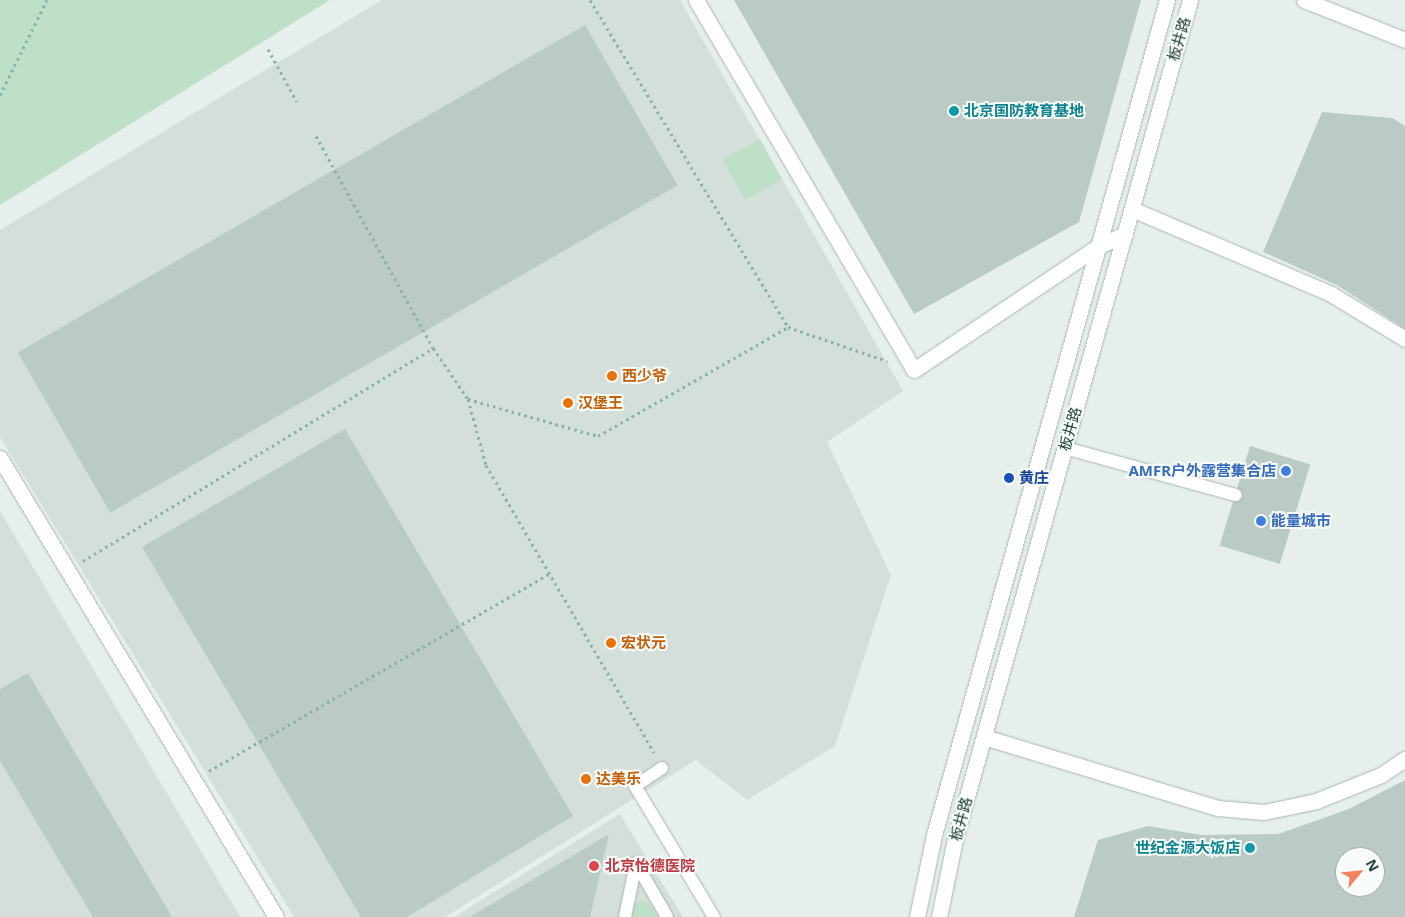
<!DOCTYPE html>
<meta charset="utf-8">
<style>
body{margin:0}
#map{position:relative;width:1405px;height:917px;overflow:hidden;background:#e6efeb;font-family:"Noto Sans","Noto Sans SC",sans-serif}
div>[style]{position:absolute}
[style*='--x']{left:calc(var(--x)*1px);top:calc(var(--y)*1px);width:calc(var(--w)*1px);rotate:calc(var(--a)*1deg)}
.built>*{inset:0;background:#d4dfda}
.green>*{inset:0;background:#bfe0c8;transform-origin:0 0}
.building>*{inset:0;background:#bbcac4;transform-origin:0 0}
.path>*{height:3px;margin-top:-1.5px;transform-origin:0;background:repeating-linear-gradient(90deg,#86b3a5 0 2.5px,transparent 0 6.5px)}
.roads{filter:drop-shadow(0 0 1px #a8b8b2) drop-shadow(0 0 1px #a8b8b2)}
.lane>*{height:12px;margin:-6px;padding:0 6px;transform-origin:6px;border-radius:6px;background:#fff}
.street>*{height:15px;margin:-7.5px;padding:0 7.5px;transform-origin:7.5px;border-radius:7.5px;background:#fff}
.secondary>*{height:15px;margin:-7.5px;padding:0 7.5px;transform-origin:7.5px;border-radius:7.5px;background:#fff}
.dots>*{width:14px;height:14px;translate:-50% -50%;box-sizing:border-box;border:2px solid #f7fbf9;border-radius:50%}
span{translate:-50% -50%;white-space:nowrap;text-align:center;line-height:1.15;-webkit-text-stroke:4px #f7fbf9;paint-order:stroke}
.street-label{font-size:15px;color:#24423a}
.culture-label{font-size:15px;color:#0d838f;font-weight:700}
.left{translate:0 -50%;text-align:left}
.right{translate:-100% -50%;text-align:right}
.food-label{font-size:15px;color:#c56008;font-weight:700}
.shop-label{font-size:15px;color:#366cbe;font-weight:700}
.transit-label{font-size:15px;color:#164399;font-weight:700}
.health-label{font-size:15px;color:#be3a42;font-weight:700}
.north{position:absolute;left:1335px;top:847px;width:50px;height:50px;box-sizing:border-box;background:#f7fbf9;border:1px solid #a3b1ad;border-radius:50%;rotate:62deg;font-size:14px;font-weight:700;line-height:20px;text-align:center;color:#24423a}
.north::after{content:'';display:block;margin:auto;width:18px;height:22px;background:#f4845f;clip-path:polygon(50% 0,100% 100%,50% 72%,0 100%)}
</style>
<div id="map">
<div class="built">
<div style="clip-path:polygon(382px 0,680px 0,903px 391px,827px 442px,891px 575px,835px 746px,747px 800px,696px 760px,445px 917px,294px 917px,0 437px,0 230px)"></div>
<div style="clip-path:polygon(0 511px,240px 917px,0 917px)"></div>
<div style="clip-path:polygon(620px 814px,683px 917px,454px 917px)"></div>
</div>
<div class="green">
<div style="clip-path:polygon(0 0,330px 0,0 205px)"></div>
<div style="left:760px;top:139px;width:46px;height:43px;rotate:61deg"></div>
<div style="clip-path:polygon(641px 900px,648px 902px,658px 917px,630px 917px,633px 905px)"></div>
</div>
<div class="building">
<div style="clip-path:polygon(734px 0,1141px 0,1079px 222px,914px 314px)"></div>
<div style="left:585px;top:25px;width:185px;height:655px;rotate:60deg"></div>
<div style="clip-path:polygon(1322px 112px,1392px 118px,1405px 126px,1405px 329px,1337px 285px,1263px 252px)"></div>
<div style="clip-path:polygon(345px 429px,573px 816px,407px 917px,361px 917px,142px 547px)"></div>
<div style="left:1250px;top:446px;width:63px;height:104px;rotate:17deg"></div>
<div style="clip-path:polygon(28px 673px,172px 917px,93px 917px,0 761px,0 689px)"></div>
<div style="clip-path:polygon(evenodd,1405px 780px,1405px 917px,1074px 917px,1098px 840px,1148px 826px,1201px 835px,1278px 834px,1349px 809px,1405px 780px,1345px 857px,1375px 857px,1375px 887px,1345px 887px,1345px 857px)"></div>
<div style="clip-path:polygon(609px 834px,590px 917px,470px 917px)"></div>
</div>
<div class="path">
<div style="--x:590;--y:0;--w:382;--a:58.8"></div>
<div style="--x:268;--y:49;--w:60;--a:61.3"></div>
<div style="--x:0;--y:95;--w:106;--a:-63.7"></div>
<div style="--x:316;--y:136;--w:242;--a:61.1"></div>
<div style="--x:433;--y:348;--w:62;--a:55.5"></div>
<div style="--x:468;--y:399;--w:68;--a:74.7"></div>
<div style="--x:486;--y:465;--w:333;--a:59.7"></div>
<div style="--x:468;--y:399;--w:135;--a:15.9"></div>
<div style="--x:598;--y:436;--w:219;--a:-29.8"></div>
<div style="--x:788;--y:327;--w:105;--a:19"></div>
<div style="--x:83;--y:561;--w:410;--a:-31.3"></div>
<div style="--x:209;--y:771;--w:394;--a:-30.1"></div>
</div>
<div class="roads">
<div class="lane">
<div style="--x:1065;--y:448;--w:177;--a:15.4"></div>
<div style="--x:662;--y:768;--w:32;--a:146"></div>
<div style="--x:635;--y:786;--w:153;--a:58.9"></div>
<div style="--x:625;--y:917;--w:55;--a:-78.5"></div>
<div style="--x:636;--y:863;--w:62;--a:60.1"></div>
</div>
<div class="street">
<div style="--x:696;--y:0;--w:429;--a:59.5"></div>
<div style="--x:914;--y:370;--w:220;--a:-33.9"></div>
<div style="--x:1097;--y:247;--w:31;--a:-25"></div>
<div style="--x:1132;--y:209;--w:216;--a:23.1"></div>
<div style="--x:1331;--y:294;--w:87;--a:31.3"></div>
<div style="--x:0;--y:458;--w:536;--a:58.98"></div>
<div style="--x:984;--y:737;--w:245;--a:16.9"></div>
<div style="--x:1218;--y:808;--w:46;--a:5"></div>
<div style="--x:1264;--y:812;--w:53;--a:-11.9"></div>
<div style="--x:1316;--y:801;--w:70;--a:-21.8"></div>
<div style="--x:1381;--y:775;--w:29;--a:-34"></div>
</div>
<div class="secondary">
<div style="--x:1304;--y:0;--w:109;--a:21.6"></div>
<div style="--x:917;--y:917;--w:84;--a:-78.3"></div>
<div style="--x:934;--y:835;--w:867;--a:-74.41"></div>
<div style="--x:939;--y:917;--w:80;--a:-78.4"></div>
<div style="--x:955;--y:839;--w:871;--a:-74.35"></div>
</div>
</div>
<div class="dots">
<div style="left:954px;top:111px;background:#0f9aa8"></div>
<div style="left:612px;top:376px;background:#e8710a"></div>
<div style="left:568px;top:403px;background:#e8710a"></div>
<div style="left:1286px;top:471px;background:#3f7fe0"></div>
<div style="left:1009px;top:478px;background:#1a4fb4"></div>
<div style="left:1261px;top:521px;background:#3f7fe0"></div>
<div style="left:611px;top:643px;background:#e8710a"></div>
<div style="left:586px;top:779px;background:#e8710a"></div>
<div style="left:1250px;top:848px;background:#0f9aa8"></div>
<div style="left:594px;top:866px;background:#e0444e"></div>
</div>
<div class="street-label">
<span style="left:1179px;top:39px;rotate:-74deg">板井路</span>
<span style="left:1070px;top:429px;rotate:-74deg">板井路</span>
<span style="left:961px;top:819px;rotate:-75deg">板井路</span>
</div>
<div class="culture-label">
<span class="left" style="left:964px;top:111px">北京国防教育基地</span>
<span class="right" style="left:1240px;top:848px">世纪金源大饭店</span>
</div>
<div class="food-label">
<span class="left" style="left:622px;top:376px">西少爷</span>
<span class="left" style="left:578px;top:403px">汉堡王</span>
<span class="left" style="left:621px;top:643px">宏状元</span>
<span class="left" style="left:596px;top:779px">达美乐</span>
</div>
<div class="shop-label">
<span class="right" style="left:1276px;top:471px">AMFR户外露营集合店</span>
<span class="left" style="left:1271px;top:521px">能量城市</span>
</div>
<div class="transit-label">
<span class="left" style="left:1019px;top:478px">黄庄</span>
</div>
<div class="health-label">
<span class="left" style="left:605px;top:866px">北京怡德医院</span>
</div>
<div class="north">N</div>
</div>
